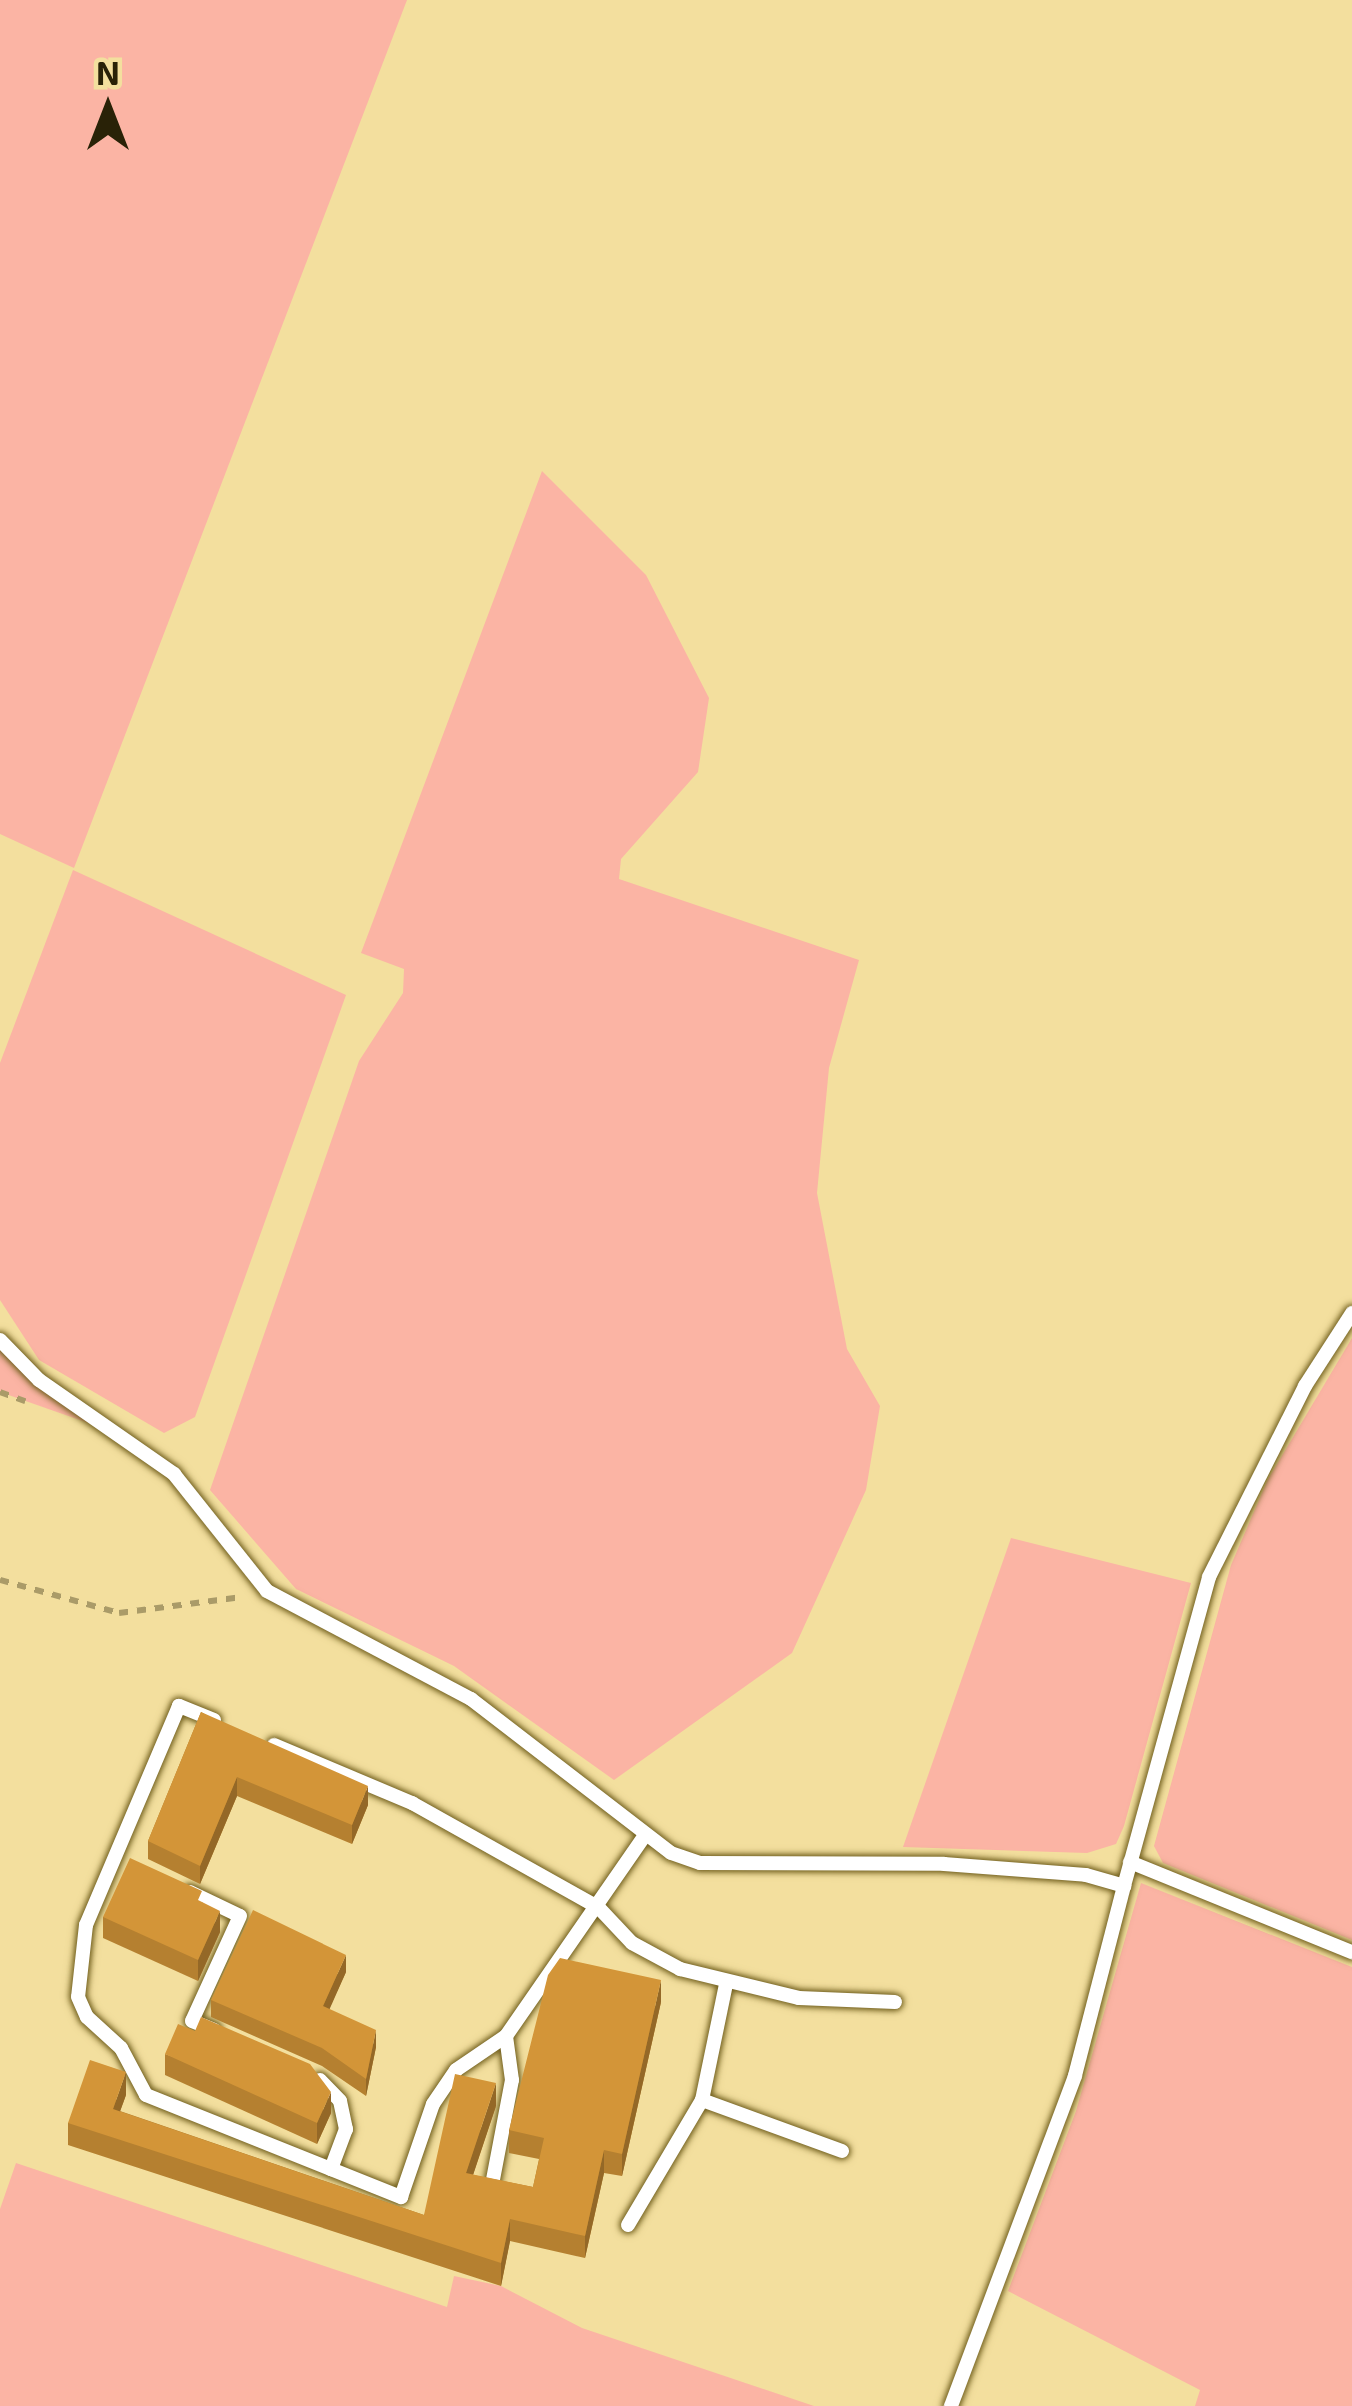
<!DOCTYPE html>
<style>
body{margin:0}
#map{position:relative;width:1352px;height:2406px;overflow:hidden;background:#f3df9e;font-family:"Exo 2",sans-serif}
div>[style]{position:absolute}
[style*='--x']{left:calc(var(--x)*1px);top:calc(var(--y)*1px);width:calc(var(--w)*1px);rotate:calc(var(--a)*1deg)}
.green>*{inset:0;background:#fbb4a4}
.path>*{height:6px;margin-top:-3px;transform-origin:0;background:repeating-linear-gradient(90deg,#aa9b68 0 9px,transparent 0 18px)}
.roads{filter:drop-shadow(0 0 3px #705e1c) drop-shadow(0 0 3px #705e1c)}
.lane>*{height:14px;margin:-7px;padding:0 7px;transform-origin:7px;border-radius:7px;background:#fff}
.wall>*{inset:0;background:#b58030}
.shaded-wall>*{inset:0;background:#946827}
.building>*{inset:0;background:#d39538}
span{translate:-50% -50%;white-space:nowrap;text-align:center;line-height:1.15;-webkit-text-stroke:12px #f3df9e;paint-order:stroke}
.north{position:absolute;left:48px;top:48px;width:120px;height:120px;-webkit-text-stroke:9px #f3df9e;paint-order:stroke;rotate:0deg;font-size:33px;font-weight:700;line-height:48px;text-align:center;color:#292207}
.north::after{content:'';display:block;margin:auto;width:42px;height:54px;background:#292207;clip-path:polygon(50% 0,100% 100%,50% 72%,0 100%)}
</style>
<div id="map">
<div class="green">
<div style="clip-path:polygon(0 0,407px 0,74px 868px,0 834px)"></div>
<div style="clip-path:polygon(542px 471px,646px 575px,709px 698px,698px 772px,621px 859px,619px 879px,859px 960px,829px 1068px,817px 1193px,847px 1349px,880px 1406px,866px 1490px,792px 1653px,614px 1780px,454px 1666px,296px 1589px,210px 1490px,359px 1061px,403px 993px,404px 969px,361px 953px)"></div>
<div style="clip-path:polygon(73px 870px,346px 995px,195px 1417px,164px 1433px,39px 1360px,0 1300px,0 1063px)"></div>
<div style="clip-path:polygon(1352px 1338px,1352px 1940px,1163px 1863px,1154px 1846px,1231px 1565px,1268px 1479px)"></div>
<div style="clip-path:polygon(0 1340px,111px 1431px,0 1392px)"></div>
<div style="clip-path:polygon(1011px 1538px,1191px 1583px,1124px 1826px,1116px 1844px,1087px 1853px,903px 1847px)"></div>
<div style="clip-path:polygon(1141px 1883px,1352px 1967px,1352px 2406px,1195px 2406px,1200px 2390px,1008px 2291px,1076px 2111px)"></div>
<div style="clip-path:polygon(16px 2163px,447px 2307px,454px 2276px,501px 2286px,582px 2328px,814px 2406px,0 2406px,0 2209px)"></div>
</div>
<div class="path">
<div style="--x:0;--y:1392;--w:27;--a:20"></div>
<div style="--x:0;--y:1580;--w:123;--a:15.5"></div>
<div style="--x:119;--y:1613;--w:124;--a:-7.4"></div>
</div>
<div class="roads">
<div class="lane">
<div style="--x:0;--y:1340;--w:56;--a:45.7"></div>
<div style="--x:39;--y:1380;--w:165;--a:34.8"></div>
<div style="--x:174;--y:1474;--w:149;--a:51.5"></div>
<div style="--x:267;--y:1591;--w:231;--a:27.9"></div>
<div style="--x:471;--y:1699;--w:252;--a:37.6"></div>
<div style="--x:671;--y:1853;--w:31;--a:19"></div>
<div style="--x:700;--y:1863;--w:244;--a:0.2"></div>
<div style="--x:944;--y:1864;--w:142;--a:4.4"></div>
<div style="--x:1086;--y:1875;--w:40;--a:16"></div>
<div style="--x:1124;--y:1886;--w:196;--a:104.5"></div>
<div style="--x:1075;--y:2076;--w:353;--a:110.6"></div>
<div style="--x:214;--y:1720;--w:38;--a:-158"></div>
<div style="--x:179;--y:1706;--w:238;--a:113"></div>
<div style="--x:86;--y:1925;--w:72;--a:96.3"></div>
<div style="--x:78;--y:1997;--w:22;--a:66"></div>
<div style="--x:87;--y:2017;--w:46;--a:42.4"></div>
<div style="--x:121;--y:2048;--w:53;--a:62"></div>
<div style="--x:146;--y:2095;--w:275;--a:21.8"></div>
<div style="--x:401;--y:2197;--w:98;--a:-71"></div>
<div style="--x:433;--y:2104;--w:41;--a:-55.9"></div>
<div style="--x:456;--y:2070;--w:60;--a:-34.2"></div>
<div style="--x:506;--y:2036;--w:242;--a:-55.3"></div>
<div style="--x:274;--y:1745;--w:150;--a:22.8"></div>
<div style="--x:412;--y:1803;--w:214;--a:29.3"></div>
<div style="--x:599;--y:1908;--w:48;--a:46.7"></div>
<div style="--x:632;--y:1943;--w:55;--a:28.4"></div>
<div style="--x:680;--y:1969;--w:122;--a:13.7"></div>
<div style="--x:799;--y:1998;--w:96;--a:2.4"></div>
<div style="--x:1130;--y:1862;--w:240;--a:22.1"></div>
<div style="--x:1124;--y:1886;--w:320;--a:-74.6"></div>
<div style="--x:1209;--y:1577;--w:214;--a:-63.3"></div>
<div style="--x:1305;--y:1386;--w:87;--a:-57.2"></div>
<div style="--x:190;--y:1892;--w:55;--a:25.6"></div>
<div style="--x:240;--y:1916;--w:115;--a:114.6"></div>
<div style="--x:192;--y:2021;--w:24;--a:22"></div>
<div style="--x:320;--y:2080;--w:29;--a:46"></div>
<div style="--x:340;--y:2101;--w:29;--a:78"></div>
<div style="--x:346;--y:2129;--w:43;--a:110.6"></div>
<div style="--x:702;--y:2100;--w:149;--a:20"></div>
<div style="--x:491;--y:2190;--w:112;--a:-79.2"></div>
<div style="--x:512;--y:2080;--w:44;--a:-97.8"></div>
<div style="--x:628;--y:2225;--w:145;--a:-59.4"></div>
<div style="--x:702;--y:2100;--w:118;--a:-78.3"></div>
</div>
</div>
<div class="wall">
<div style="clip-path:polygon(201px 1712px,368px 1805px,352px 1844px,237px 1796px,200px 1884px,148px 1859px,148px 1841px)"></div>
<div style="clip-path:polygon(202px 1902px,220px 1932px,198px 1981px,103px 1938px,103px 1917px)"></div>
<div style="clip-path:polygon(346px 1972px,329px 2009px,376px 2047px,366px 2096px,322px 2066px,211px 2017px,211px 2000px)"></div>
<div style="clip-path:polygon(661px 2002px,622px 2176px,604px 2173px,585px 2258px,510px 2241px,501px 2286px,68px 2145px,68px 2123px,126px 2095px,120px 2111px,424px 2215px,496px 2106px,473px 2175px,533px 2187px,539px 2159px,509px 2153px,509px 2130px)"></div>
<div style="clip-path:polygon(165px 2054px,331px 2113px,317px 2144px,165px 2075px)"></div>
</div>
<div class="shaded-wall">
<div style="clip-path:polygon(237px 1777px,237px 1796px,200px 1884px,200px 1866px)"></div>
<div style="clip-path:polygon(368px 1786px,368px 1805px,352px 1844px,352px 1825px)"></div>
<div style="clip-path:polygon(220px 1911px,220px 1932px,198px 1981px,198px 1960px)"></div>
<div style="clip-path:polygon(346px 1955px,346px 1972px,323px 2024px,323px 2006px)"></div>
<div style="clip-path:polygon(661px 1980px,661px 2002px,622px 2176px,622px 2154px)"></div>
<div style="clip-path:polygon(376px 2030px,376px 2047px,366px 2096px,366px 2079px)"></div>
<div style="clip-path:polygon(126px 2072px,126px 2095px,113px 2131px,113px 2109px)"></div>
<div style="clip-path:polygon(496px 2083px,496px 2106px,466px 2196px,466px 2173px)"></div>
<div style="clip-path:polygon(331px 2092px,331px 2113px,317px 2144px,317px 2123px)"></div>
<div style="clip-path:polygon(604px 2150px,604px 2173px,585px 2258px,585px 2236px)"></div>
<div style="clip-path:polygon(510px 2219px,510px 2241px,501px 2286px,501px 2263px)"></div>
</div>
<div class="building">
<div style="clip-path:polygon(201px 1712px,368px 1786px,352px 1825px,237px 1777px,200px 1866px,148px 1841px)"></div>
<div style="clip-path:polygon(130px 1858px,202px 1891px,198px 1900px,220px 1911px,198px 1960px,103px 1917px)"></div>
<div style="clip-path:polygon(253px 1910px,346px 1955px,323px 2006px,376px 2030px,366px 2079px,322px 2048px,211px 2000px)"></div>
<div style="clip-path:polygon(560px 1958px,661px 1980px,622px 2154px,604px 2150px,585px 2236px,510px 2219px,501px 2263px,68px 2123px,90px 2060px,126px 2072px,113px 2109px,424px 2215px,455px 2074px,496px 2083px,466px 2173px,533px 2187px,544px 2138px,509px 2130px,548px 1975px)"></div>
<div style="clip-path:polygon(201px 2017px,310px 2064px,331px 2092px,317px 2123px,165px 2054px,178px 2024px,195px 2031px)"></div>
</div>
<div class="north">N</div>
</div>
